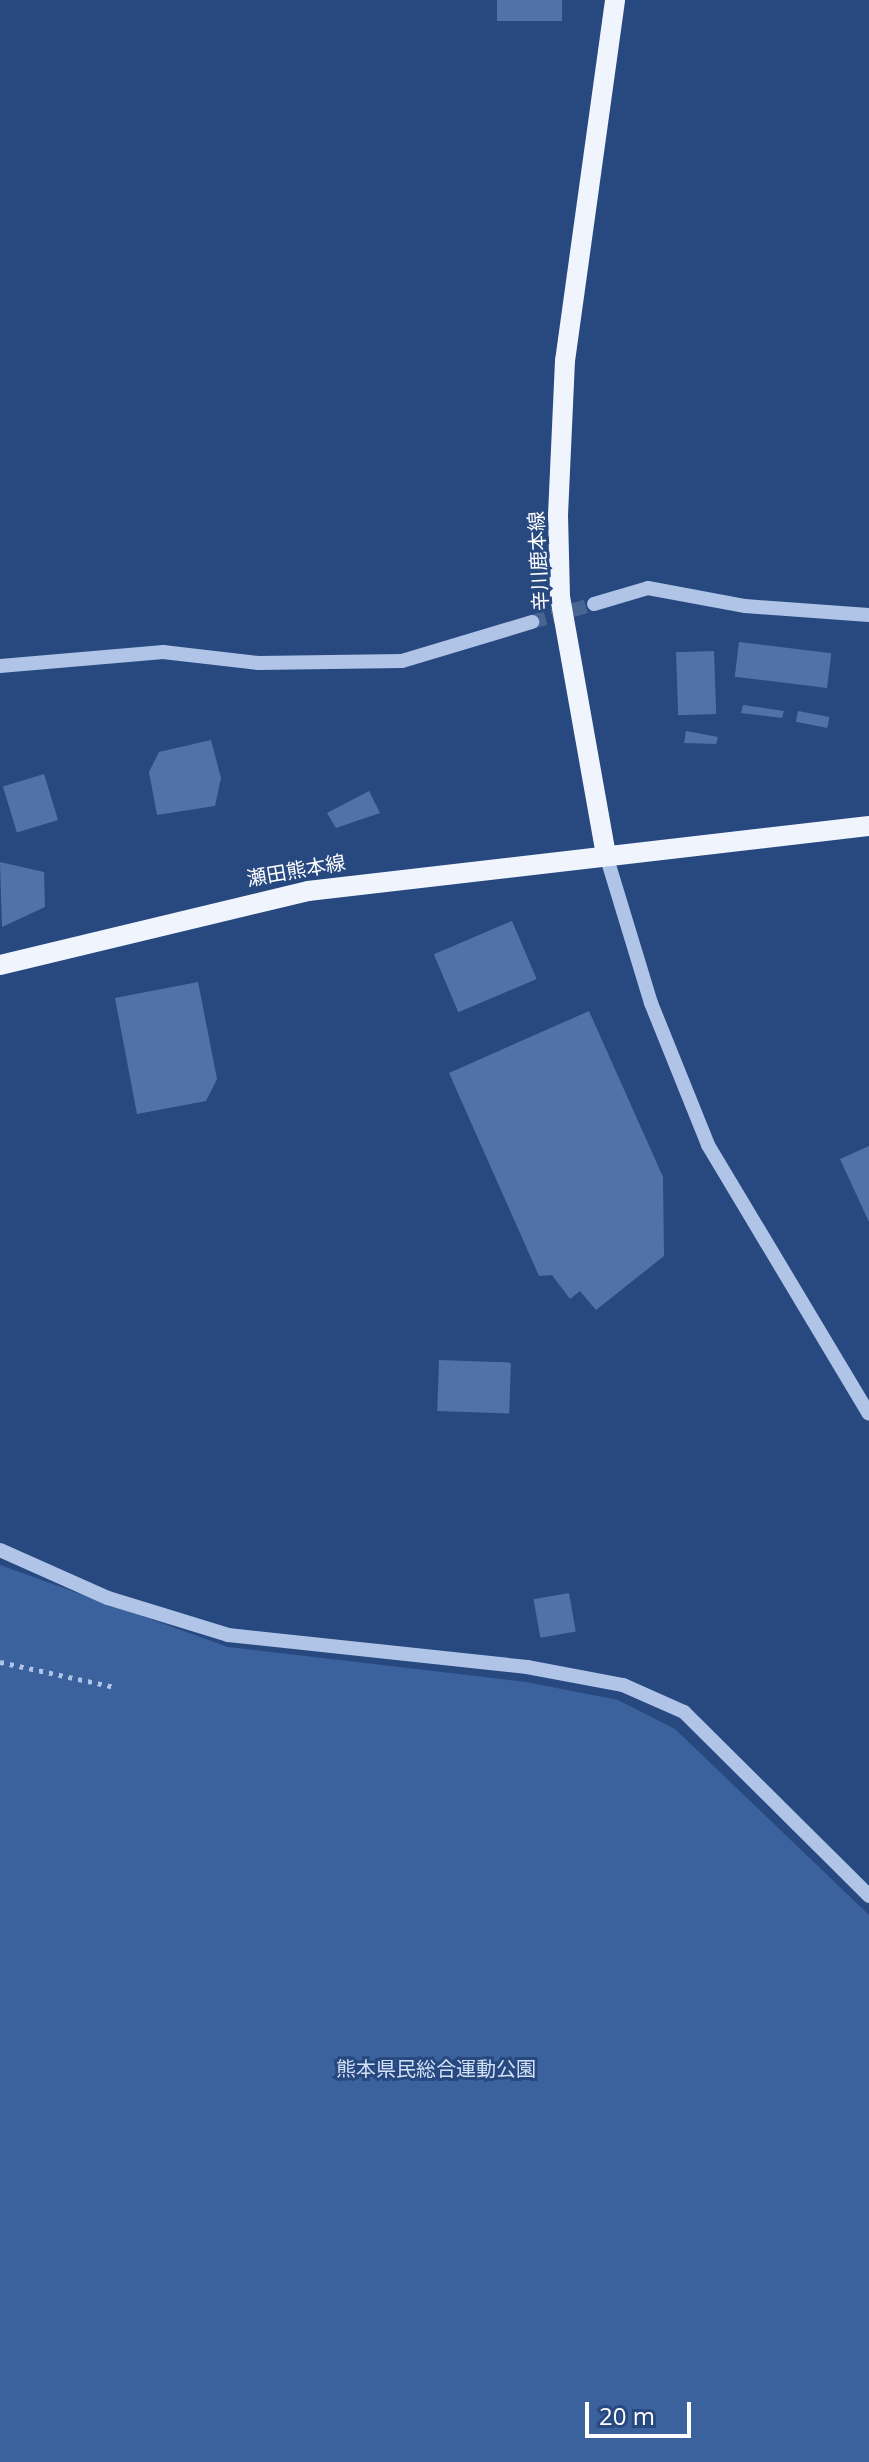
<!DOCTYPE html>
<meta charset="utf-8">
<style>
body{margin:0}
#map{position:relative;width:869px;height:2462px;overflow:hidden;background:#274980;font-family:"Open Sans","Noto Sans JP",sans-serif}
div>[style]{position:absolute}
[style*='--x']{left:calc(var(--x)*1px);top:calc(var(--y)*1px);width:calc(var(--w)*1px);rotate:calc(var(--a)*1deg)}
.green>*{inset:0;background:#3c629e}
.building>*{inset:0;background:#5072a9;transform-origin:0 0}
.minor-tunnel>*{height:14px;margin-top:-7px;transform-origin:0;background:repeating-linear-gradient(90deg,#476493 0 14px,transparent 0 21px)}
.path>*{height:5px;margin-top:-2.5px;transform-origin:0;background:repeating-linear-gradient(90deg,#afc4e6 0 4px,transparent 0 10px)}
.minor>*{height:14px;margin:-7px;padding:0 7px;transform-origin:7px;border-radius:7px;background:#afc4e6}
.major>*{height:20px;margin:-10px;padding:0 10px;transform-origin:10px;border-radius:10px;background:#f0f4fd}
span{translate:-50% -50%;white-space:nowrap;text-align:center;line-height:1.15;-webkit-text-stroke:6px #274980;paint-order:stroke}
.street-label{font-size:20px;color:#fff}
.park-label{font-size:20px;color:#d2e0f5}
.scale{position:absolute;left:585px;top:2402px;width:106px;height:36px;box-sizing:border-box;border:4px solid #fff;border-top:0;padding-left:10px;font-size:24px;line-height:28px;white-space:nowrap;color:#fff;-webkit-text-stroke:6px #274980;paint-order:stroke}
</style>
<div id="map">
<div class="green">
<div style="clip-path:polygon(0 1565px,228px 1647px,526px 1682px,618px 1700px,675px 1729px,869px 1915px,869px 2462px,0 2462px)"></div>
</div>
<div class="building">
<div style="left:497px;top:0;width:65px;height:21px"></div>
<div style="left:739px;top:642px;width:93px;height:35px;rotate:7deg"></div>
<div style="left:714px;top:651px;width:63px;height:38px;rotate:88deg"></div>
<div style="clip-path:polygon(743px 705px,784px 711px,782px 718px,741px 713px)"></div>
<div style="left:798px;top:711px;width:32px;height:11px;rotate:11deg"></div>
<div style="clip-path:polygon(686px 731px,718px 737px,716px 744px,684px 743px)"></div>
<div style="clip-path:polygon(211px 740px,221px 778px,215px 806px,157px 815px,149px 772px,159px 752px)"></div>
<div style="left:44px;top:774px;width:48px;height:43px;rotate:73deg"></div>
<div style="clip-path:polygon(369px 791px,380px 813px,336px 828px,327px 813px)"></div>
<div style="clip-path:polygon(0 862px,44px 872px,45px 907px,2px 927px)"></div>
<div style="left:512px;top:921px;width:63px;height:85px;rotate:67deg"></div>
<div style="clip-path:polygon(198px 982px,217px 1079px,206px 1101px,137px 1114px,115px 998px)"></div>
<div style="clip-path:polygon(589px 1011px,663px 1177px,664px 1256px,596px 1310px,580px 1291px,570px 1299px,552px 1275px,539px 1276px,449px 1073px)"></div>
<div style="clip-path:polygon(869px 1146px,869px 1222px,840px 1159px)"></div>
<div style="left:439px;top:1360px;width:72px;height:51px;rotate:2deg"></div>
<div style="left:569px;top:1593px;width:39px;height:36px;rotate:80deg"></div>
</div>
<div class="minor-tunnel">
<div style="--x:532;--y:622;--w:65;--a:-16.2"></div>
</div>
<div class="path">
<div style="--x:0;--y:1662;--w:118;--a:12.3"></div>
</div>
<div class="minor">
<div style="--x:594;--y:604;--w:56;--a:-16.5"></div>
<div style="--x:648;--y:588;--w:99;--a:10.5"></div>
<div style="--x:745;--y:606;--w:124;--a:4.2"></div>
<div style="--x:0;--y:666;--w:164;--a:-4.9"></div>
<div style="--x:163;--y:652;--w:96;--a:6.6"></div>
<div style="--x:258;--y:663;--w:144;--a:-0.8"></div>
<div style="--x:402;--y:661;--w:136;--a:-16.7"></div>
<div style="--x:606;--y:855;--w:155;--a:73.1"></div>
<div style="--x:651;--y:1003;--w:153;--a:68.1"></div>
<div style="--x:708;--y:1145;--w:313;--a:59.1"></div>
<div style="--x:0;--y:1550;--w:118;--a:24"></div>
<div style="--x:108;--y:1598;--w:126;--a:17.1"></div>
<div style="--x:228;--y:1635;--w:301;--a:6.1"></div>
<div style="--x:527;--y:1667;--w:98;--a:10.6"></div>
<div style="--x:623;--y:1685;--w:67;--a:23.9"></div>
<div style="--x:684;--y:1712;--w:261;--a:44.8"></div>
</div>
<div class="major">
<div style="--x:606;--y:855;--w:262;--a:-100.1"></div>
<div style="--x:560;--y:597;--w:82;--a:-91.4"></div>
<div style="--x:558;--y:515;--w:154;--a:-87.4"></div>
<div style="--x:565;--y:361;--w:364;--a:-82.1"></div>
<div style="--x:0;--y:965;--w:317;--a:-13.5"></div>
<div style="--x:308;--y:891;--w:565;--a:-6.61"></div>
</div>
<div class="street-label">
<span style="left:538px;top:561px;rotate:-93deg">辛川鹿本線</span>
<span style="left:296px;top:870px;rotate:-10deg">瀬田熊本線</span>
</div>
<div class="park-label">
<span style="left:436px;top:2068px">熊本県民総合運動公園</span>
</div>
<div class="scale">20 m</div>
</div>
